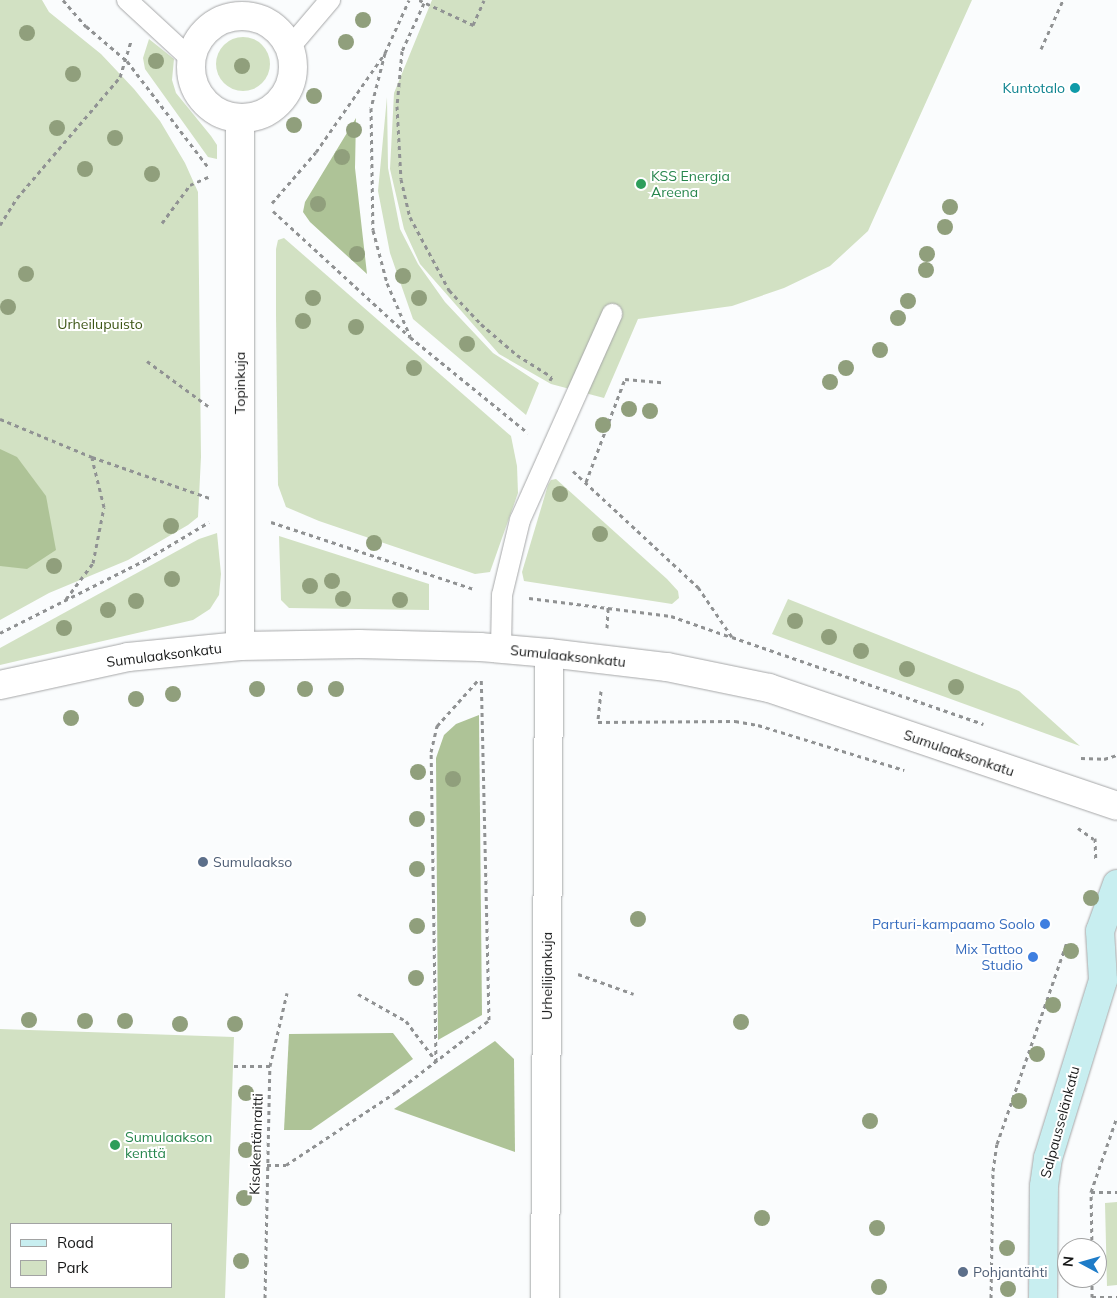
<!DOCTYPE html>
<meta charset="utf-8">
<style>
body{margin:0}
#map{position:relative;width:1117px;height:1298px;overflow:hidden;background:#fafcfd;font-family:Mulish,sans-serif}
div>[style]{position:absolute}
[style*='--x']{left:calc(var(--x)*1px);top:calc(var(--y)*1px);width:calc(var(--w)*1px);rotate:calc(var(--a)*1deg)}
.green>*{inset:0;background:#d2e1c3}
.round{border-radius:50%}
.forest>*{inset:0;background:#aec397}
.path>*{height:3px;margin-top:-1.5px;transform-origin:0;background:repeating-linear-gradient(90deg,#909293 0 4px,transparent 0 8px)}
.roads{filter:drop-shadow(0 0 1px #a6a7a8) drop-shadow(0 0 1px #a6a7a8)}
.service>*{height:20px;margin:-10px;padding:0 10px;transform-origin:10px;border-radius:10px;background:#fff}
.minor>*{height:28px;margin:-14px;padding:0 14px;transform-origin:14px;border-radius:14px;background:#fff}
.minor>.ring{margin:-14px;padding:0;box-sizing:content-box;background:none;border:28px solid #fff;border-radius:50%}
.secondary>*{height:28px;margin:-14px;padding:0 14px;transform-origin:14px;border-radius:14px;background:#c8eef0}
.trees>*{width:16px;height:16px;margin:-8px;border-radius:50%;background:#909f7c}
.dots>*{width:14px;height:14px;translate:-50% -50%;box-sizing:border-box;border:2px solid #fff;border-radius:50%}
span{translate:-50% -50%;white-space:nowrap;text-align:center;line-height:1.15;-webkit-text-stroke:4px #fff;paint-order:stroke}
.culture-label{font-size:14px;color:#0d838f}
.right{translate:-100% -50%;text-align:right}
.leisure-label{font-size:14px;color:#27864d}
.left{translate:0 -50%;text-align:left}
.park-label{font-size:14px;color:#3a5313}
.street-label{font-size:14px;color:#171818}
.service-label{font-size:14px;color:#4e5e75}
.shop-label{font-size:14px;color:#366cbe}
.legend{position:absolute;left:10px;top:1223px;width:162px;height:65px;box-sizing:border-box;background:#fff;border:1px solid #a2a3a3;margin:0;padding:6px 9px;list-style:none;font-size:15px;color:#171818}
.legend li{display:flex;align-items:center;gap:10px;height:25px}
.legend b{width:25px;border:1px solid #a2a3a3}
.north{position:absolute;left:1057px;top:1238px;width:50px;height:50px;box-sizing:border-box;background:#fff;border:1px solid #a2a3a3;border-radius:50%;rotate:276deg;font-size:14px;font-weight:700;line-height:20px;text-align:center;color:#171818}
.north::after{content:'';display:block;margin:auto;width:18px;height:22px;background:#1e7cc8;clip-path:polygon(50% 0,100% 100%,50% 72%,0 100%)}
</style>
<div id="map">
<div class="green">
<div style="clip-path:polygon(0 0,42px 0,49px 12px,101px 54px,134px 89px,160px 121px,185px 163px,198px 192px,201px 457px,198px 517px,188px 525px,128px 560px,49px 593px,0 620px)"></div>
<div style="clip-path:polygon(432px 0,972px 0,868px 231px,830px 266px,784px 288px,732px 306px,638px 319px,604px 398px,551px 384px,499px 354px,420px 264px,404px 229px,390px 169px,394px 93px)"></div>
<div class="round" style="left:216px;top:37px;width:54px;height:54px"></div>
<div style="clip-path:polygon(149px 39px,174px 59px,172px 80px,176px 93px,211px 136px,217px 145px,217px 159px,208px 157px,145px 69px,143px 58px)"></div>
<div style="clip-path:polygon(387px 97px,388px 168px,400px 229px,418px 264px,445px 302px,493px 353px,539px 383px,526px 415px,413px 319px,390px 253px,378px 191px)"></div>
<div style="clip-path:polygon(284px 238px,511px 436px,517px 466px,518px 493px,490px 572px,475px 574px,319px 521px,286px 507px,278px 485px,276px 314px,276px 249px,278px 240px)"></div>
<div style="clip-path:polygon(556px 479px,667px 579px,678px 591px,679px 598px,672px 604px,524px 581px,522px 572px,548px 485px,551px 480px)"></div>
<div style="clip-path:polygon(217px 533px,221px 574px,219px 595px,210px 609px,193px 620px,0 665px,0 648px,199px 539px)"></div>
<div style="clip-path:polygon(279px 536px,429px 584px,429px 610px,289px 608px,281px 600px)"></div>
<div style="clip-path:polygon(788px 599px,1019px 691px,1080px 746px,772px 634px)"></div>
<div style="clip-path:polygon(evenodd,0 1029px,234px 1037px,225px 1298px,0 1298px,0 1029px,11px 1224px,171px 1224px,171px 1287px,11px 1287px,11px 1224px)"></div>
<div style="clip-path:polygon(1117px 1202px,1117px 1285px,1107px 1286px,1105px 1203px)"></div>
</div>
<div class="forest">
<div style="clip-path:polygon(356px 118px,355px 168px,367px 274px,310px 222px,303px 212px,305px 202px)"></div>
<div style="clip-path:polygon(0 449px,17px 457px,46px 496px,56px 550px,27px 569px,0 566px)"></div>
<div style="clip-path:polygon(479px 715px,482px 1015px,438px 1040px,436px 758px,444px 735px,456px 724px)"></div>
<div style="clip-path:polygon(393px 1033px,413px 1059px,311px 1130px,284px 1130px,289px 1034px)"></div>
<div style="clip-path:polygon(495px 1041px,514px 1059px,515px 1152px,394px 1109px)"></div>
</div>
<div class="path">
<div style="--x:63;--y:0;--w:35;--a:49"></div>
<div style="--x:86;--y:26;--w:54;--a:40.5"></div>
<div style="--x:127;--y:61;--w:133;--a:52.6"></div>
<div style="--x:419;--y:0;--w:60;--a:24.8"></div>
<div style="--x:473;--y:25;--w:27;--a:-66"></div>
<div style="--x:424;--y:3;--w:53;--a:114.6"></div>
<div style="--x:402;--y:51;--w:55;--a:95.2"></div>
<div style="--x:397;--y:106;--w:73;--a:86.9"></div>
<div style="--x:401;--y:179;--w:39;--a:77"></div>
<div style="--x:410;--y:217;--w:83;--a:61.9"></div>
<div style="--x:449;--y:290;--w:47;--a:46.7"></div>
<div style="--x:481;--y:324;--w:48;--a:40.7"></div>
<div style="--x:517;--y:355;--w:41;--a:32.2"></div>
<div style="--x:552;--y:377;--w:4;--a:124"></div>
<div style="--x:1041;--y:49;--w:54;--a:-65.8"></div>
<div style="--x:385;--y:53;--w:57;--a:104.3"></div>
<div style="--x:371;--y:108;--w:122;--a:89.1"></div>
<div style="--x:373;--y:230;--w:55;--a:75.2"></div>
<div style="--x:387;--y:283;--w:58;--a:66.5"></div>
<div style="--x:272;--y:203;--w:67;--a:-49.2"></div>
<div style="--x:316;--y:152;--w:121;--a:-55.1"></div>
<div style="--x:385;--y:53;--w:58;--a:-65.6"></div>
<div style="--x:273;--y:211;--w:186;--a:42.6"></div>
<div style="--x:410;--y:337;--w:152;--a:39.1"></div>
<div style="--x:162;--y:223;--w:47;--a:-53.6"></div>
<div style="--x:190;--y:185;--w:20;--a:-24"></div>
<div style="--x:0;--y:225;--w:32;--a:-58"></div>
<div style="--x:17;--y:198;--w:159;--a:-49.6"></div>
<div style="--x:120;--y:77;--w:37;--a:-73"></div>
<div style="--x:147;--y:361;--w:76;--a:36.4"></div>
<div style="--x:0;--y:419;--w:100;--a:22.4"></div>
<div style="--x:92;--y:457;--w:125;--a:19.2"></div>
<div style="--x:573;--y:471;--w:171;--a:42.9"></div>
<div style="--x:698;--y:587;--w:60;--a:55.8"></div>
<div style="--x:732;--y:637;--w:266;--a:19.1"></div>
<div style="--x:586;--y:482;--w:110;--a:-69.3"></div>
<div style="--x:625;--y:379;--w:37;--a:5"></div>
<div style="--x:271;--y:522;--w:214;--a:18.3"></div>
<div style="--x:529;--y:598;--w:143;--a:7.2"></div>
<div style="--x:671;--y:616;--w:64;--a:19.3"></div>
<div style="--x:66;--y:599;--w:45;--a:-53.1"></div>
<div style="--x:93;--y:563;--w:57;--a:-78.9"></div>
<div style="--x:104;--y:507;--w:50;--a:-103.8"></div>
<div style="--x:607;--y:628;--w:21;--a:-87"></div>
<div style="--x:0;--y:633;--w:165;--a:-26.7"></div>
<div style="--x:147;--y:559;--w:72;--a:-30.8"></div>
<div style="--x:601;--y:691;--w:31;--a:96"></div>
<div style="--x:598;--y:722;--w:137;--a:-0.4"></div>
<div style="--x:735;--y:721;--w:23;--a:10"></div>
<div style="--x:758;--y:725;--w:153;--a:17.1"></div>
<div style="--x:1081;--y:758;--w:23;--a:2"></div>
<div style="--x:1104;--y:759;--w:14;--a:-17"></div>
<div style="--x:1078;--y:828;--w:19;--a:35"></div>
<div style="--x:1095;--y:838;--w:23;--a:88"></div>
<div style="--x:578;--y:974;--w:59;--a:19.7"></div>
<div style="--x:358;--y:994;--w:55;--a:29.4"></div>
<div style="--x:406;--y:1021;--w:50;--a:53.1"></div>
<div style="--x:436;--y:1062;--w:310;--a:-90.9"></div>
<div style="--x:431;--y:752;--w:27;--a:-77"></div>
<div style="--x:437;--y:726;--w:63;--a:-48.2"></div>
<div style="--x:234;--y:1066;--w:36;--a:0"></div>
<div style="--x:267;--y:1165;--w:19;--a:0"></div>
<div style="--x:286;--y:1165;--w:132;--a:-33.6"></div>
<div style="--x:396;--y:1092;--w:118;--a:-37.7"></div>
<div style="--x:489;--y:1020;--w:343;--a:-91.3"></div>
<div style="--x:1091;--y:1192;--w:26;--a:0"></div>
<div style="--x:1092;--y:1248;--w:56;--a:-91"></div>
<div style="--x:1091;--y:1192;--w:79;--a:-70.9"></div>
<div style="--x:1092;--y:1278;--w:19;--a:90"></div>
<div style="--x:1092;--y:1297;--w:25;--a:0"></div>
<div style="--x:265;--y:1298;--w:232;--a:-88.8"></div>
<div style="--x:270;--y:1066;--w:75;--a:-76.9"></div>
<div style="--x:991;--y:1298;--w:127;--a:-89.1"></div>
<div style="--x:993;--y:1171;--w:27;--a:-82"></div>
<div style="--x:997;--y:1144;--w:214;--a:-70.9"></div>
</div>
<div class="roads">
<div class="service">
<div style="--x:127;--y:0;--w:87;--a:42.7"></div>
<div style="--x:290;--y:47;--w:62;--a:-49.6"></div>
<div style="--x:501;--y:648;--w:53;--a:-88.9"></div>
<div style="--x:502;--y:595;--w:77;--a:-76.5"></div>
<div style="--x:520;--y:520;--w:226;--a:-65.9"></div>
</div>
<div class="minor">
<div class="ring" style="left:191px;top:16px;width:74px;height:74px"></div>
<div style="--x:240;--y:119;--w:527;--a:90"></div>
<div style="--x:0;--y:685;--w:131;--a:-12.3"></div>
<div style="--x:128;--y:657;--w:113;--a:-5.6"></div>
<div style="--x:240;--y:646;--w:119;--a:-1"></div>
<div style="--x:359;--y:644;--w:121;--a:1.4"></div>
<div style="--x:480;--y:647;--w:69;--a:5"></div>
<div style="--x:549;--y:653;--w:119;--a:6.8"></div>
<div style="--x:667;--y:667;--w:104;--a:11.6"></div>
<div style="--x:769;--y:688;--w:367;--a:18.7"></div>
<div style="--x:545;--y:1298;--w:645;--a:-89.64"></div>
</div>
<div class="secondary">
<div style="--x:1043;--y:1298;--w:112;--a:-89.5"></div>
<div style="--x:1044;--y:1186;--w:28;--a:-82"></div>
<div style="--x:1048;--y:1158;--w:186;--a:-72.8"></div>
<div style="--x:1103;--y:980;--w:49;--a:-93.5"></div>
<div style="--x:1100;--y:931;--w:50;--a:-70.1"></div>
</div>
</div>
<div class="trees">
<div style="left:363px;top:20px"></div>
<div style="left:27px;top:33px"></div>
<div style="left:346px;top:42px"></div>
<div style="left:156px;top:61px"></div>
<div style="left:242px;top:66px"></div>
<div style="left:73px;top:74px"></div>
<div style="left:314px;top:96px"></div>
<div style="left:294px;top:125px"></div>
<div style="left:57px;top:128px"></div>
<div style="left:354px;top:130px"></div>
<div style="left:115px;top:138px"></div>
<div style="left:342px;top:157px"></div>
<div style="left:85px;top:169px"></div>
<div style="left:152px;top:174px"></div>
<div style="left:318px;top:204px"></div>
<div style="left:950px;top:207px"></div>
<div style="left:945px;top:227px"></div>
<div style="left:357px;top:254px"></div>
<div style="left:927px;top:254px"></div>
<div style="left:926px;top:270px"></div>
<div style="left:26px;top:274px"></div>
<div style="left:403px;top:276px"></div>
<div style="left:313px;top:298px"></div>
<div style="left:419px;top:298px"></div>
<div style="left:908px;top:301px"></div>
<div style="left:8px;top:307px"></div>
<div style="left:898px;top:318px"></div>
<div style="left:303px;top:321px"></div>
<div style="left:356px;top:327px"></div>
<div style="left:467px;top:344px"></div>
<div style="left:880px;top:350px"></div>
<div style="left:414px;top:368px"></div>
<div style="left:846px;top:368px"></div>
<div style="left:830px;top:382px"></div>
<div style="left:629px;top:409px"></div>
<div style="left:650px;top:411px"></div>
<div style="left:603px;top:425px"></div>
<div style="left:560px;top:494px"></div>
<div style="left:171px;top:526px"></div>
<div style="left:600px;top:534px"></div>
<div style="left:374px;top:543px"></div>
<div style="left:54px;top:566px"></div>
<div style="left:172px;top:579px"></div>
<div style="left:332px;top:581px"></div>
<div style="left:310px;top:586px"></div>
<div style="left:343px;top:599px"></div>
<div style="left:400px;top:600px"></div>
<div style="left:136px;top:601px"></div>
<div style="left:108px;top:610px"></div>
<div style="left:795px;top:621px"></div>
<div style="left:64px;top:628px"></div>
<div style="left:829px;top:637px"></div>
<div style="left:861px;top:651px"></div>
<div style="left:907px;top:669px"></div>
<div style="left:956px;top:687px"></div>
<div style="left:257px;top:689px"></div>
<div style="left:305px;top:689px"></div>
<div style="left:336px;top:689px"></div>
<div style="left:173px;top:694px"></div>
<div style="left:136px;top:699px"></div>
<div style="left:71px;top:718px"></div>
<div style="left:418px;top:772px"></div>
<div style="left:453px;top:779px"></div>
<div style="left:417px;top:819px"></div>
<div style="left:417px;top:869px"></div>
<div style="left:1091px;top:898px"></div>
<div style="left:638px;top:919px"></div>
<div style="left:417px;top:926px"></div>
<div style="left:1071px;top:951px"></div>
<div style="left:416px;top:978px"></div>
<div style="left:1053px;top:1005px"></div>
<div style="left:29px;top:1020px"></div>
<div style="left:85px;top:1021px"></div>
<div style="left:125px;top:1021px"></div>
<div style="left:741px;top:1022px"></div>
<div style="left:180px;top:1024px"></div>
<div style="left:235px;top:1024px"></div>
<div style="left:1037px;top:1054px"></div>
<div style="left:246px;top:1093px"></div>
<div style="left:1019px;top:1101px"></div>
<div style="left:870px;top:1121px"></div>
<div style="left:246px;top:1150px"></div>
<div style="left:244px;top:1198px"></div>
<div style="left:762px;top:1218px"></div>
<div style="left:877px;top:1228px"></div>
<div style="left:1007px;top:1248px"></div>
<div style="left:241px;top:1261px"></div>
<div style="left:879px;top:1287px"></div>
<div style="left:1008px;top:1289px"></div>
</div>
<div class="dots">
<div style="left:1075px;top:88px;background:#0f9aa8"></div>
<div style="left:641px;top:184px;background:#2e9e5b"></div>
<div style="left:203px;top:862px;background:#5c6f8a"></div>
<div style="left:1045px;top:924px;background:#3f7fe0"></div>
<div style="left:1033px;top:957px;background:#3f7fe0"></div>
<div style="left:115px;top:1145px;background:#2e9e5b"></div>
<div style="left:963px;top:1272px;background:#5c6f8a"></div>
</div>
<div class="culture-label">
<span class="right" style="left:1065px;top:88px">Kuntotalo</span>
</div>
<div class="leisure-label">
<span class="left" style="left:651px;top:184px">KSS Energia<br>Areena</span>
<span class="left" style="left:125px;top:1145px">Sumulaakson<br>kenttä</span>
</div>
<div class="park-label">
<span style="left:100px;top:324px">Urheilupuisto</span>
</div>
<div class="street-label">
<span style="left:240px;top:383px;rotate:-90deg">Topinkuja</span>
<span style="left:164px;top:655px;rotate:-7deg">Sumulaaksonkatu</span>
<span style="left:568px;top:656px;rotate:6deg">Sumulaaksonkatu</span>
<span style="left:959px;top:753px;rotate:19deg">Sumulaaksonkatu</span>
<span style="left:547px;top:976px;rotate:-90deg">Urheilijankuja</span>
<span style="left:1060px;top:1122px;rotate:-75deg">Salpausselänkatu</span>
<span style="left:256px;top:1144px;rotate:-88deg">Kisakentänraitti</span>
</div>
<div class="service-label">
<span class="left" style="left:213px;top:862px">Sumulaakso</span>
<span class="left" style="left:973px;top:1272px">Pohjantähti</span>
</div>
<div class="shop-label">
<span class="right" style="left:1035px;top:924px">Parturi-kampaamo Soolo</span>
<span class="right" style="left:1023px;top:957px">Mix Tattoo<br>Studio</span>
</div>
<ul class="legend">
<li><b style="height:6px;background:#c8eef0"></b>Road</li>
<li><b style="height:14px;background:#d2e1c3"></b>Park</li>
</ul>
<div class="north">N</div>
</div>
